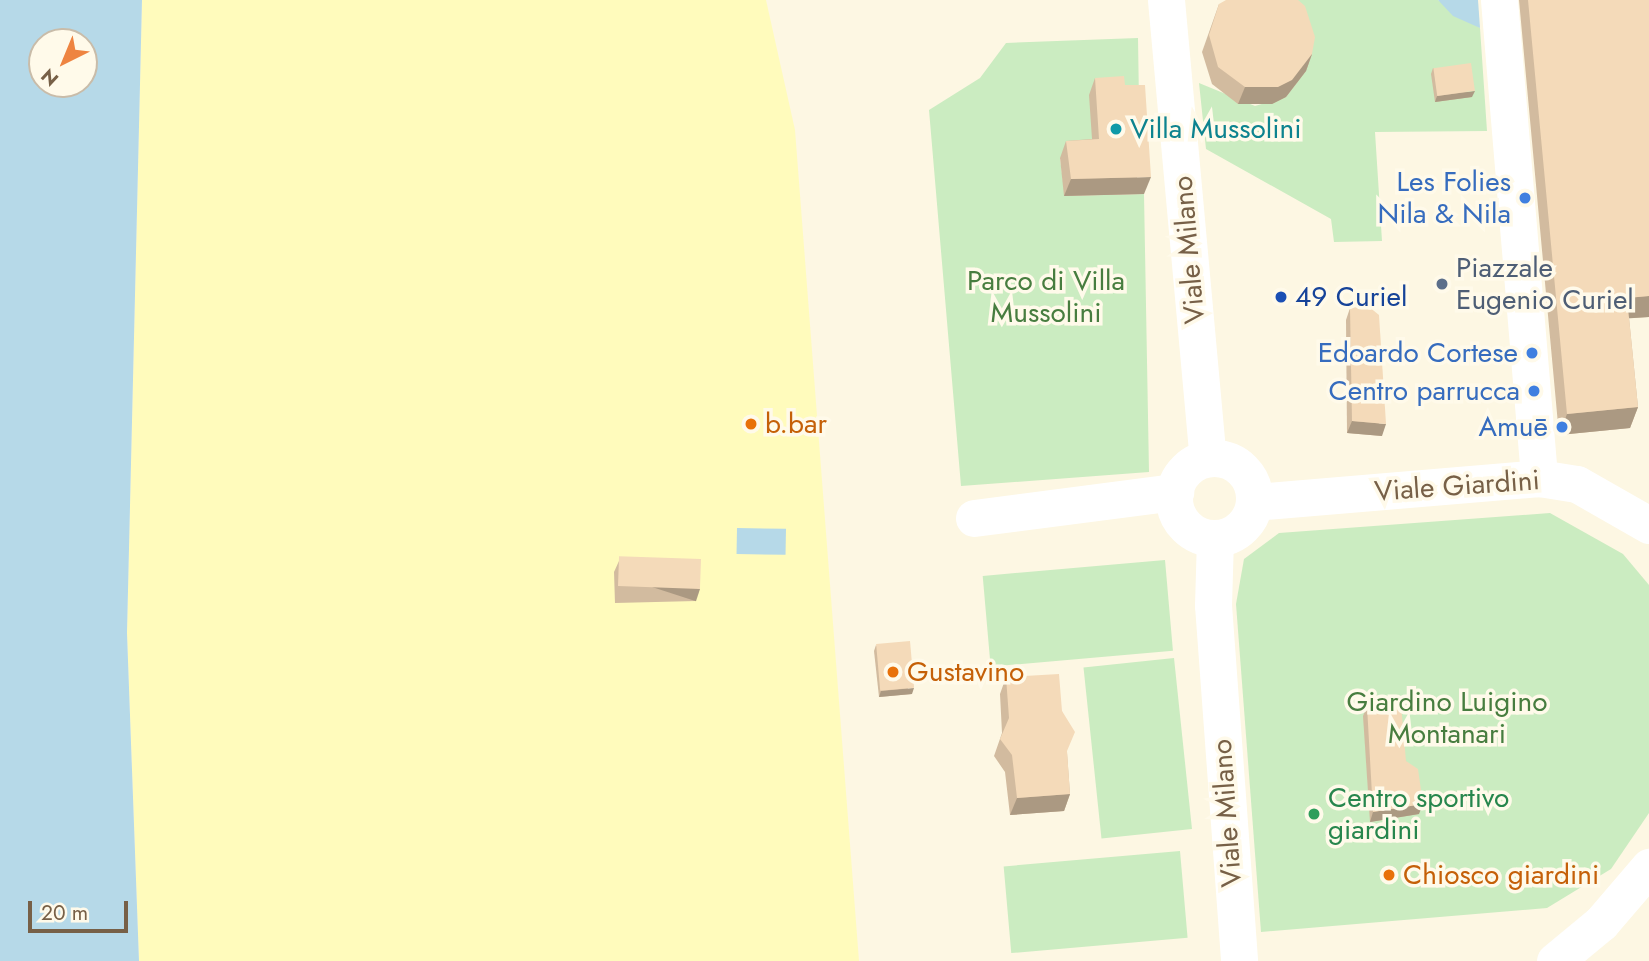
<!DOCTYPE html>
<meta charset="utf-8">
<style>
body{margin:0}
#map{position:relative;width:1649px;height:961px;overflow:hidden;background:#fdf7e3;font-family:Jost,sans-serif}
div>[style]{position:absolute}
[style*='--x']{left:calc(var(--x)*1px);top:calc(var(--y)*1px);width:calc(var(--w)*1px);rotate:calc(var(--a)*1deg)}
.green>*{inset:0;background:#cbecc1;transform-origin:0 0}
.sand>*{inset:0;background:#fffbbc}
.water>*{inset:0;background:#b6d9e8;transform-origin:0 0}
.minor>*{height:37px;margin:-18.5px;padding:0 18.5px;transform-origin:18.5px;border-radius:18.5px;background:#fff}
.minor>.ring{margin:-18.5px;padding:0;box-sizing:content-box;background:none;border:37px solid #fff;border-radius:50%}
.wall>*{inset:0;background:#d2bb9f}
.shaded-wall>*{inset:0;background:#ab9982;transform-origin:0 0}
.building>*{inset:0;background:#f4dab9;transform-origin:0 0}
.dots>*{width:19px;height:19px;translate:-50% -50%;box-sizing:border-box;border:4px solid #fffaea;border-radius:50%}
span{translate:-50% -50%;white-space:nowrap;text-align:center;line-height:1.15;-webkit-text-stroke:7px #fffaea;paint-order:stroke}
.culture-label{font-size:28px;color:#0d838f}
.left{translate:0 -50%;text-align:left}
.shop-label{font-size:28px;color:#366cbe}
.right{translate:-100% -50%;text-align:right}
.street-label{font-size:28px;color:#776047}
.service-label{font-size:28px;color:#4e5e75}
.park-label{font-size:28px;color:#477d3f}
.transit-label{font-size:28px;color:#164399}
.food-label{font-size:28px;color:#c56008}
.leisure-label{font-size:28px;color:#27864d}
.north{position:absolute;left:28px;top:28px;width:70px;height:70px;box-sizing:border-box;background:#fffaea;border:2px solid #c9bca9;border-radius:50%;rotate:223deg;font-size:19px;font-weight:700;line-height:28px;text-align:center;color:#776047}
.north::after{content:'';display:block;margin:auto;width:24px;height:32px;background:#ee8441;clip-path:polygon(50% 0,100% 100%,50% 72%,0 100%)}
.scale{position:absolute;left:28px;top:901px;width:100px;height:32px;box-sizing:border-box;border:4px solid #776047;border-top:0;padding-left:9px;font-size:21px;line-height:24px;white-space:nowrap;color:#776047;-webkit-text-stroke:5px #fffaea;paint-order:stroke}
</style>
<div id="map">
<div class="green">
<div style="clip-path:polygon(1275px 0,1438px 0,1480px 28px,1487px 131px,1375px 132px,1382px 241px,1334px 242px,1331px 219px,1206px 149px,1199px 83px,1255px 106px,1286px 97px,1306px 70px)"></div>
<div style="clip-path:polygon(1138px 38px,1139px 102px,1093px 156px,1060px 159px,1065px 196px,1144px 194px,1149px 472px,961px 486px,929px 110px,980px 78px,1006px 43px)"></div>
<div style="clip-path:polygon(1550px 513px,1623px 554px,1649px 585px,1649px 813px,1611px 869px,1547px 908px,1261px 932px,1236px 604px,1244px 559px,1279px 533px)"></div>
<div style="left:1165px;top:560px;width:91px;height:183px;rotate:85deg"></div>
<div style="left:1174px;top:658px;width:172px;height:91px;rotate:84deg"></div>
<div style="left:1180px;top:851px;width:87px;height:177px;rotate:85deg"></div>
</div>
<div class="sand">
<div style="clip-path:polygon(142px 0,766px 0,795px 130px,859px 961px,139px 961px,127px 633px)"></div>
</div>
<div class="water">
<div style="clip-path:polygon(evenodd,0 0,142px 0,127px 633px,139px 961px,0 961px,0 0,42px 42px,84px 42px,84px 84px,42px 84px,42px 42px)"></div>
<div style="clip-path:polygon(1438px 0,1478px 0,1480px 28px,1453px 16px)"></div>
<div style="left:737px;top:528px;width:49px;height:26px;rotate:1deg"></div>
</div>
<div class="minor">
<div style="--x:1166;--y:0;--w:460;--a:84.8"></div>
<div style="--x:1499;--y:0;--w:480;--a:85.2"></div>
<div class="ring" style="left:1174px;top:458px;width:43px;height:43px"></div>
<div style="--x:1254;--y:502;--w:286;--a:-4.8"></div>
<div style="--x:1539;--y:478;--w:38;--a:9"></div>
<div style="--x:1577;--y:484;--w:83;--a:29.7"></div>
<div style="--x:974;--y:518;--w:203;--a:-7.4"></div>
<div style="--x:1215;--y:538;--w:67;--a:91.7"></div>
<div style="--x:1213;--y:605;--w:357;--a:85.8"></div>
<div style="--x:1555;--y:961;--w:60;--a:-39.6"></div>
<div style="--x:1601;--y:923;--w:74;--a:-49.4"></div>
</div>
<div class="wall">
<div style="clip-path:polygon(1519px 0,1649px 0,1649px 317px,1629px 318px,1638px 407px,1630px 428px,1559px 435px)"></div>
<div style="clip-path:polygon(1219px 4px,1312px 54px,1306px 71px,1286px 97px,1272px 104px,1238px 104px,1212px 84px,1202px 52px)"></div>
<div style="clip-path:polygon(1433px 68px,1472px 97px,1435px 102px,1431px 74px)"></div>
<div style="clip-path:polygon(1095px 78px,1144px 194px,1064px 196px,1060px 158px,1066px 141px,1092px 139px,1089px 95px)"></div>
<div style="clip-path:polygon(1350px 308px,1382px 436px,1347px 433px,1346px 320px)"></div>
<div style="clip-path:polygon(619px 561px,696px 601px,615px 603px,614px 572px)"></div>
<div style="clip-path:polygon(876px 645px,912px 694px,879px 697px,874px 651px)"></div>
<div style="clip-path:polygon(1006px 677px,1062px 711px,1067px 753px,1070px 794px,1064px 811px,1010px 815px,1005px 772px,994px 756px,1002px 733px,1000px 694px)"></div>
<div style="clip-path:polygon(1367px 706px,1406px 761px,1419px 814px,1370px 822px,1363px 716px)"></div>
</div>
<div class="shaded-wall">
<div style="clip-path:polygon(1312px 54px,1306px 71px,1286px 97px,1272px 104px,1238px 104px,1245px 87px)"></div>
<div style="clip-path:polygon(1475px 91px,1472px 97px,1435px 102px,1437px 96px)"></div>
<div style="clip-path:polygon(1151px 177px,1144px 194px,1064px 196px,1071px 179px)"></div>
<div style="clip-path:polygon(1649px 296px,1649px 317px,1619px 319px,1627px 298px)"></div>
<div style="clip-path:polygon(1638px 407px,1630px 428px,1559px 435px,1567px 414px)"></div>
<div style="clip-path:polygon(1352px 421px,1386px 424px,1382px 436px,1347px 433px)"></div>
<div style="left:700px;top:589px;width:13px;height:81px;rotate:108deg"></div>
<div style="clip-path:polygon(914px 688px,912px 694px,879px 697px,881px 691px)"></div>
<div style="clip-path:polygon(1070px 794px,1064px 811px,1010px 815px,1017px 798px)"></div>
<div style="clip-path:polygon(1423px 804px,1419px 814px,1370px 822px,1373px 812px)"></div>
</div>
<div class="building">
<div style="clip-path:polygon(1226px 0,1298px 0,1305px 6px,1315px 37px,1312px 54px,1292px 80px,1278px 87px,1245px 87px,1218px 67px,1209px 35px,1219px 4px)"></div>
<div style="clip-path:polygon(1528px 0,1649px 0,1649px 296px,1627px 298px,1638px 407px,1567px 414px)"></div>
<div style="left:1471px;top:63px;width:28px;height:38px;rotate:82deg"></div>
<div style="clip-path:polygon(1124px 76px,1125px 85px,1145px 85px,1151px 177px,1071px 179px,1066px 141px,1099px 139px,1095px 78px)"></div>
<div style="clip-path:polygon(1368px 306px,1379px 315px,1386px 424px,1352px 421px,1350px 308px)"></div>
<div style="left:701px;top:559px;width:30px;height:82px;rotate:92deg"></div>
<div style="left:910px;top:641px;width:47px;height:34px;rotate:85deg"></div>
<div style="clip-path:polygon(1059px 674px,1062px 711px,1075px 732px,1067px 751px,1070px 794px,1017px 798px,1012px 755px,1000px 739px,1009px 718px,1006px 677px)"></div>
<div style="clip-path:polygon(1401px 704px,1406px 761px,1418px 769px,1423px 804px,1373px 812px,1367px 706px)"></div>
</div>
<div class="dots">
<div style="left:1116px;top:129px;background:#0f9aa8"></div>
<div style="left:1525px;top:198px;background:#3f7fe0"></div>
<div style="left:1442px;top:284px;background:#5c6f8a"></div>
<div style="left:1281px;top:297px;background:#1a4fb4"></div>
<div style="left:1532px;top:353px;background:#3f7fe0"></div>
<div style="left:1534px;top:391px;background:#3f7fe0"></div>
<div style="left:751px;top:424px;background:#e8710a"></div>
<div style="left:1562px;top:427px;background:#3f7fe0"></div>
<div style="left:893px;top:672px;background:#e8710a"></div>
<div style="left:1314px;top:814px;background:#2e9e5b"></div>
<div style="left:1389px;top:875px;background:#e8710a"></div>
</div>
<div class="culture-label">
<span class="left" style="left:1130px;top:129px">Villa Mussolini</span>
</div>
<div class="shop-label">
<span class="right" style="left:1511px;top:198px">Les Folies<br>Nila &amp; Nila</span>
<span class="right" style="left:1518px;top:353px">Edoardo Cortese</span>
<span class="right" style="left:1520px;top:391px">Centro parrucca</span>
<span class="right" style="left:1548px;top:427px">Amuē</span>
</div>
<div class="street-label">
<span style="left:1189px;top:250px;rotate:-95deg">Viale Milano</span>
<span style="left:1457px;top:486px;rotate:-4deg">Viale Giardini</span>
<span style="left:1227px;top:813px;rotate:-94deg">Viale Milano</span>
</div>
<div class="service-label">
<span class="left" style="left:1456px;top:284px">Piazzale<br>Eugenio Curiel</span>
</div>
<div class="park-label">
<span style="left:1046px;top:297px">Parco di Villa<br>Mussolini</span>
<span style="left:1447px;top:718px">Giardino Luigino<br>Montanari</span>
</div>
<div class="transit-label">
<span class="left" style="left:1295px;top:297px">49 Curiel</span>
</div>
<div class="food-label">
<span class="left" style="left:765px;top:424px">b.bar</span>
<span class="left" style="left:907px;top:672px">Gustavino</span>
<span class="left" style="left:1403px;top:875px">Chiosco giardini</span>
</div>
<div class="leisure-label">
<span class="left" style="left:1328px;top:814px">Centro sportivo<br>giardini</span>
</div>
<div class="north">N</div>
<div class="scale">20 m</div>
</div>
